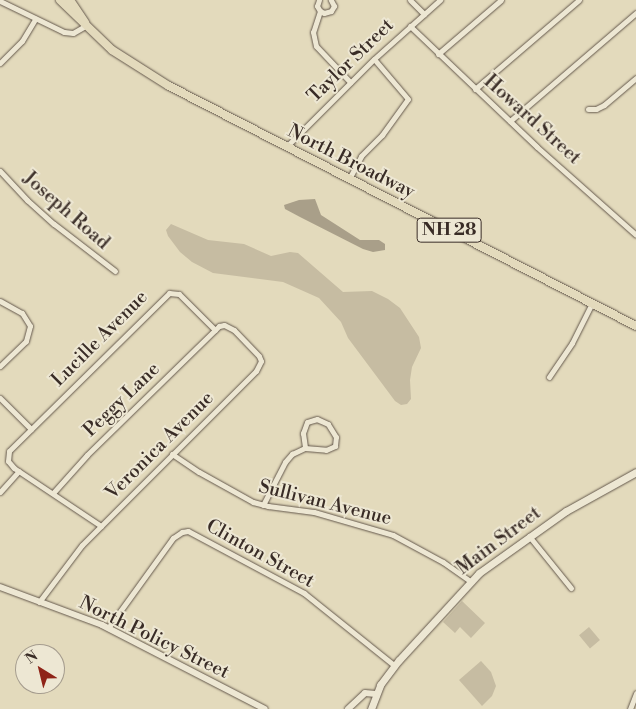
<!DOCTYPE html>
<style>
body{margin:0}
#map{position:relative;width:636px;height:709px;overflow:hidden;background:#e3dabc;font-family:"Libre Bodoni",serif}
div>[style]{position:absolute}
[style*='--x']{left:calc(var(--x)*1px);top:calc(var(--y)*1px);width:calc(var(--w)*1px);rotate:calc(var(--a)*1deg)}
.green>*{inset:0;background:#c6bca2;transform-origin:0 0}
.water>*{inset:0;background:#a99f89}
.roads{filter:drop-shadow(0 0 1px #64584c) drop-shadow(0 0 1px #64584c)}
.minor>*{height:5px;margin:-2.5px;padding:0 2.5px;transform-origin:2.5px;border-radius:2.5px;background:#ede7d3}
.tertiary>*{height:6px;margin:-3px;padding:0 3px;transform-origin:3px;border-radius:3px;background:#ede7d3}
.secondary>*{height:7px;margin:-3.5px;padding:0 3.5px;transform-origin:3.5px;border-radius:3.5px;background:#ede7d3}
.primary>*{height:8px;margin:-4px;padding:0 4px;transform-origin:4px;border-radius:4px;background:#e3dabc}
span{translate:-50% -50%;white-space:nowrap;text-align:center;line-height:1.15;-webkit-text-stroke:4px #ede7d3;paint-order:stroke}
.shield-label span{padding:1px 4px;background:#ede7d3;border:1px solid;border-radius:4px;-webkit-text-stroke-width:0}
.shield-label{font-size:18px;color:#392c26;font-weight:700}
.street-label{font-size:19px;color:#392c26}
.north{position:absolute;left:15px;top:644px;width:50px;height:50px;box-sizing:border-box;background:#ede7d3;border:1px solid #a59c8e;border-radius:50%;rotate:324deg;font-size:14px;font-weight:700;line-height:20px;text-align:center;color:#392c26}
.north::after{content:'';display:block;margin:auto;width:18px;height:22px;background:#8f2418;clip-path:polygon(50% 0,100% 100%,50% 72%,0 100%)}
</style>
<div id="map">
<div class="green">
<div style="clip-path:polygon(171px 224px,208px 240px,244px 244px,271px 256px,290px 252px,298px 253px,343px 292px,372px 291px,388px 299px,400px 308px,419px 337px,421px 348px,412px 367px,410px 380px,411px 399px,407px 404px,401px 405px,395px 401px,348px 338px,341px 322px,319px 298px,283px 282px,213px 273px,192px 262px,180px 252px,168px 236px,166px 230px)"></div>
<div style="clip-path:polygon(462px 601px,485px 623px,471px 638px,460px 627px,455px 633px,443px 622px)"></div>
<div style="left:589px;top:627px;width:17px;height:13px;rotate:50deg"></div>
<div style="clip-path:polygon(481px 661px,491px 672px,496px 686px,492px 696px,482px 706px,459px 680px)"></div>
</div>
<div class="water">
<div style="clip-path:polygon(315px 199px,321px 215px,360px 240px,379px 240px,385px 244px,385px 250px,373px 252px,363px 249px,300px 217px,285px 209px,284px 205px,299px 200px)"></div>
</div>
<div class="roads">
<div class="minor">
<div style="--x:319;--y:0;--w:6;--a:108"></div>
<div style="--x:317;--y:6;--w:6;--a:59"></div>
<div style="--x:320;--y:11;--w:22;--a:108"></div>
<div style="--x:313;--y:32;--w:14;--a:78"></div>
<div style="--x:316;--y:46;--w:50;--a:46.6"></div>
<div style="--x:410;--y:0;--w:20;--a:45"></div>
<div style="--x:0;--y:1;--w:71;--a:25.8"></div>
<div style="--x:64;--y:32;--w:9;--a:6"></div>
<div style="--x:73;--y:33;--w:16;--a:-30"></div>
<div style="--x:320;--y:11;--w:4;--a:27"></div>
<div style="--x:324;--y:13;--w:7;--a:-16"></div>
<div style="--x:331;--y:11;--w:6;--a:-59"></div>
<div style="--x:334;--y:6;--w:7;--a:-117"></div>
<div style="--x:410;--y:26;--w:175;--a:43.6"></div>
<div style="--x:537;--y:147;--w:132;--a:41.6"></div>
<div style="--x:438;--y:54;--w:83;--a:-40.6"></div>
<div style="--x:0;--y:63;--w:31;--a:-45"></div>
<div style="--x:22;--y:41;--w:26;--a:-59"></div>
<div style="--x:475;--y:89;--w:137;--a:-40.6"></div>
<div style="--x:588;--y:109;--w:8;--a:0"></div>
<div style="--x:596;--y:109;--w:9;--a:-27"></div>
<div style="--x:604;--y:105;--w:42;--a:-40.2"></div>
<div style="--x:510;--y:121;--w:166;--a:-40.6"></div>
<div style="--x:286;--y:147;--w:124;--a:-45"></div>
<div style="--x:374;--y:59;--w:89;--a:-41.8"></div>
<div style="--x:0;--y:171;--w:40;--a:47"></div>
<div style="--x:27;--y:200;--w:36;--a:42"></div>
<div style="--x:54;--y:224;--w:77;--a:37.6"></div>
<div style="--x:349;--y:179;--w:26;--a:-62"></div>
<div style="--x:361;--y:156;--w:30;--a:-45"></div>
<div style="--x:382;--y:135;--w:44;--a:-54.2"></div>
<div style="--x:408;--y:99;--w:52;--a:-130.4"></div>
<div style="--x:0;--y:301;--w:25;--a:29"></div>
<div style="--x:22;--y:313;--w:15;--a:58"></div>
<div style="--x:30;--y:326;--w:16;--a:105"></div>
<div style="--x:26;--y:341;--w:36;--a:136"></div>
<div style="--x:549;--y:377;--w:41;--a:-55.9"></div>
<div style="--x:572;--y:343;--w:45;--a:-63.4"></div>
<div style="--x:0;--y:398;--w:44;--a:45"></div>
<div style="--x:172;--y:454;--w:32;--a:34"></div>
<div style="--x:199;--y:472;--w:62;--a:29.1"></div>
<div style="--x:253;--y:502;--w:16;--a:15"></div>
<div style="--x:268;--y:506;--w:46;--a:7.4"></div>
<div style="--x:314;--y:512;--w:82;--a:16.2"></div>
<div style="--x:393;--y:535;--w:57;--a:28.4"></div>
<div style="--x:443;--y:562;--w:33;--a:35"></div>
<div style="--x:0;--y:492;--w:28;--a:-48"></div>
<div style="--x:263;--y:505;--w:48;--a:-62.9"></div>
<div style="--x:285;--y:462;--w:11;--a:-49"></div>
<div style="--x:292;--y:454;--w:14;--a:-25"></div>
<div style="--x:305;--y:448;--w:21;--a:5"></div>
<div style="--x:326;--y:450;--w:10;--a:-24"></div>
<div style="--x:335;--y:446;--w:9;--a:-84"></div>
<div style="--x:336;--y:437;--w:15;--a:-122"></div>
<div style="--x:328;--y:424;--w:12;--a:-156"></div>
<div style="--x:317;--y:419;--w:10;--a:163"></div>
<div style="--x:307;--y:422;--w:12;--a:110"></div>
<div style="--x:303;--y:433;--w:15;--a:82"></div>
<div style="--x:101;--y:526;--w:105;--a:-146.3"></div>
<div style="--x:14;--y:468;--w:9;--a:-131"></div>
<div style="--x:8;--y:461;--w:10;--a:-84"></div>
<div style="--x:9;--y:451;--w:225;--a:-44.6"></div>
<div style="--x:169;--y:293;--w:10;--a:6"></div>
<div style="--x:179;--y:294;--w:51;--a:45"></div>
<div style="--x:529;--y:536;--w:67;--a:51.1"></div>
<div style="--x:39;--y:602;--w:71;--a:-53"></div>
<div style="--x:82;--y:545;--w:246;--a:-45"></div>
<div style="--x:256;--y:371;--w:11;--a:-63"></div>
<div style="--x:261;--y:361;--w:5;--a:-112"></div>
<div style="--x:259;--y:356;--w:36;--a:-134"></div>
<div style="--x:234;--y:330;--w:11;--a:-153"></div>
<div style="--x:224;--y:325;--w:5;--a:169"></div>
<div style="--x:219;--y:326;--w:185;--a:135.7"></div>
<div style="--x:87;--y:455;--w:51;--a:131.8"></div>
<div style="--x:108;--y:628;--w:111;--a:-54.2"></div>
<div style="--x:173;--y:538;--w:11;--a:-34"></div>
<div style="--x:182;--y:532;--w:6;--a:-9"></div>
<div style="--x:188;--y:531;--w:132;--a:28.1"></div>
<div style="--x:304;--y:593;--w:115;--a:38.7"></div>
<div style="--x:630;--y:709;--w:17;--a:-69"></div>
</div>
<div class="tertiary">
<div style="--x:0;--y:587;--w:109;--a:20.4"></div>
<div style="--x:102;--y:625;--w:183;--a:27.3"></div>
<div style="--x:348;--y:709;--w:23;--a:-43"></div>
<div style="--x:365;--y:693;--w:11;--a:5"></div>
</div>
<div class="secondary">
<div style="--x:371;--y:709;--w:26;--a:-69"></div>
<div style="--x:380;--y:685;--w:31;--a:-53"></div>
<div style="--x:399;--y:660;--w:118;--a:-47.4"></div>
<div style="--x:479;--y:573;--w:107;--a:-35.5"></div>
<div style="--x:566;--y:511;--w:80;--a:-29.1"></div>
</div>
<div class="primary">
<div style="--x:60;--y:0;--w:72;--a:43.9"></div>
<div style="--x:112;--y:50;--w:67;--a:32.3"></div>
<div style="--x:169;--y:86;--w:525;--a:27.2"></div>
<div style="--x:70;--y:0;--w:27;--a:56"></div>
</div>
</div>
<div class="shield-label">
<span style="left:449px;top:230px">NH 28</span>
</div>
<div class="street-label">
<span style="left:351px;top:61px;rotate:-44deg">Taylor Street</span>
<span style="left:532px;top:120px;rotate:42deg">Howard Street</span>
<span style="left:351px;top:162px;rotate:27deg">North Broadway</span>
<span style="left:66px;top:211px;rotate:41deg">Joseph Road</span>
<span style="left:100px;top:339px;rotate:-45deg">Lucille Avenue</span>
<span style="left:122px;top:400px;rotate:-44deg">Peggy Lane</span>
<span style="left:160px;top:446px;rotate:-45deg">Veronica Avenue</span>
<span style="left:325px;top:503px;rotate:14deg">Sullivan Avenue</span>
<span style="left:499px;top:541px;rotate:-37deg">Main Street</span>
<span style="left:260px;top:554px;rotate:29deg">Clinton Street</span>
<span style="left:154px;top:638px;rotate:26deg">North Policy Street</span>
</div>
<div class="north">N</div>
</div>
